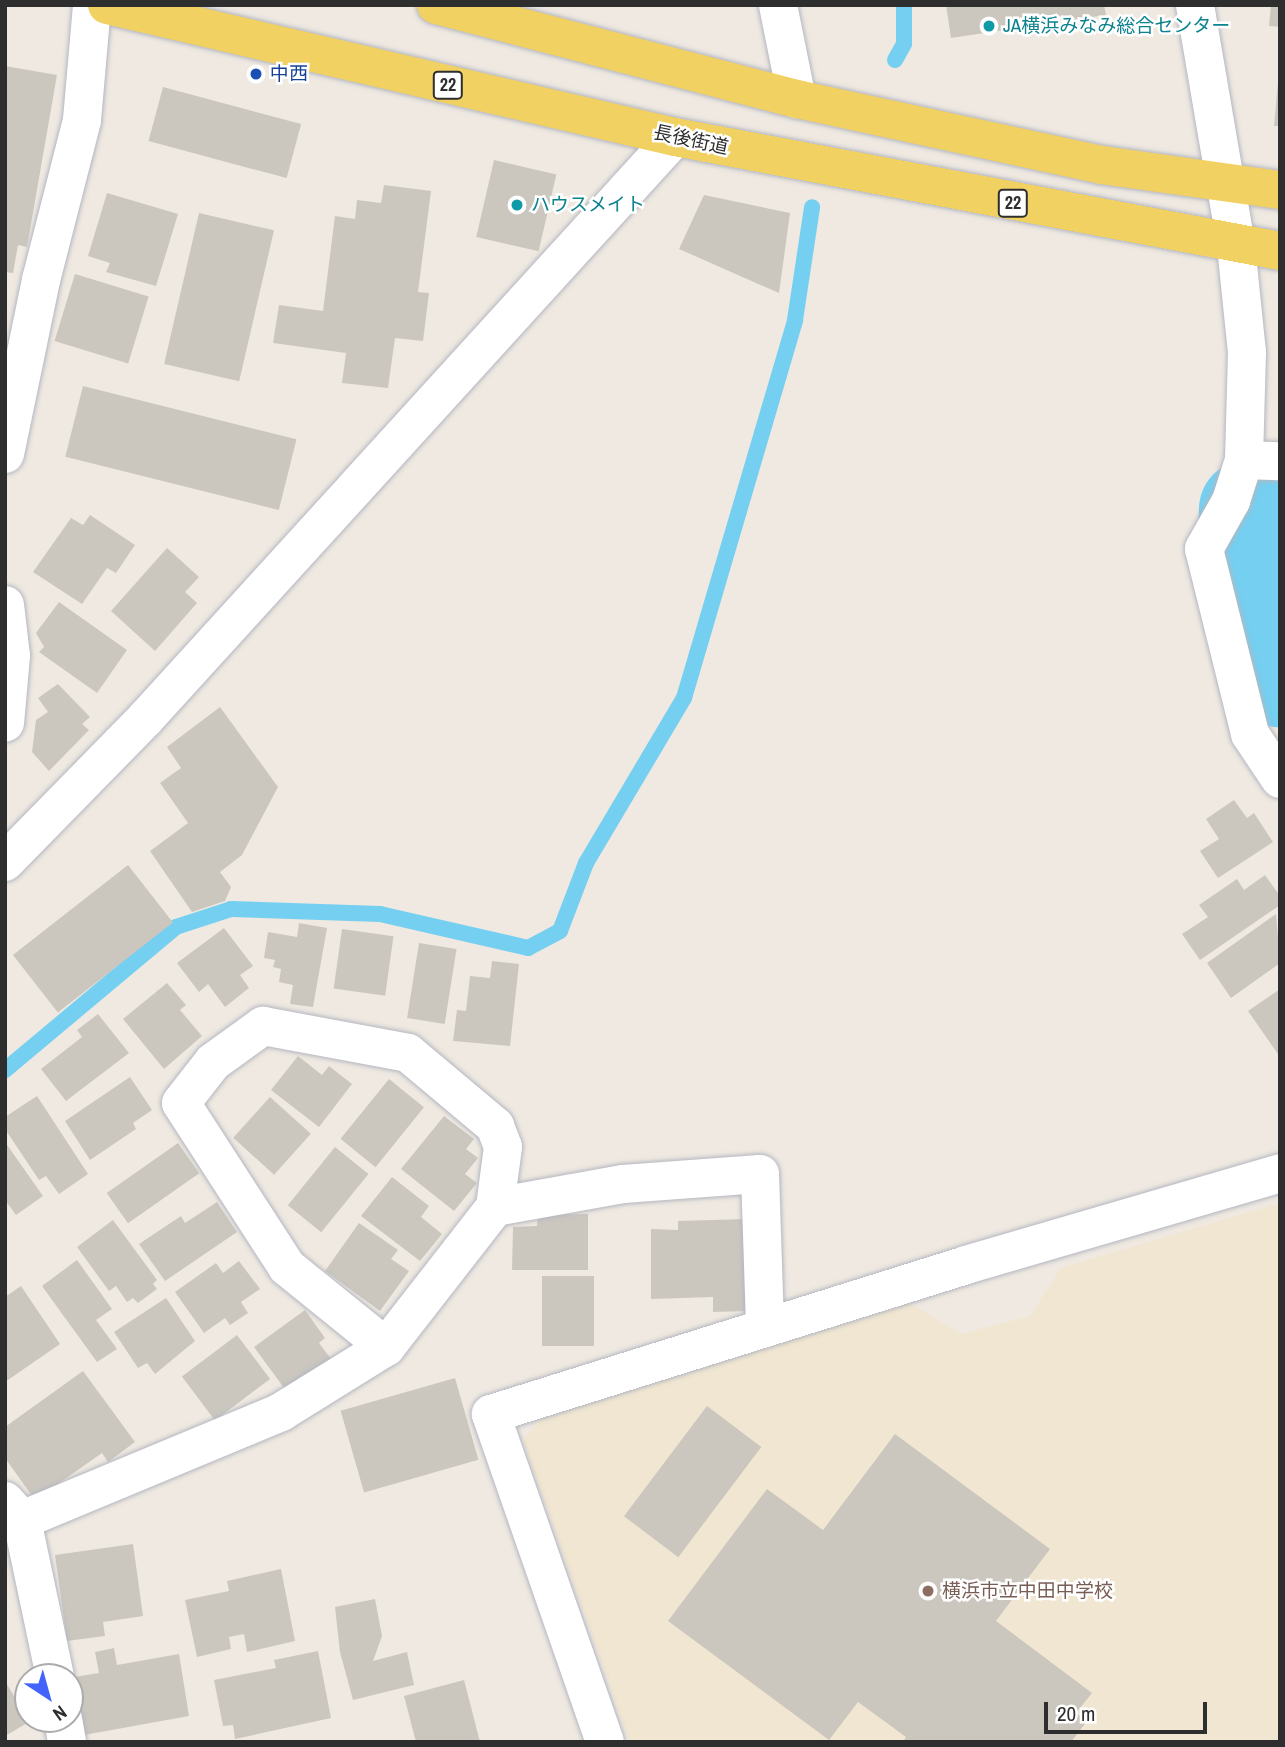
<!DOCTYPE html>
<meta charset="utf-8">
<style>
body{margin:0}
#map{position:relative;width:1285px;height:1747px;overflow:hidden;background:#efe9e1;font-family:"Archivo Narrow","Noto Sans JP",sans-serif}
div>[style]{position:absolute}
[style*='--x']{left:calc(var(--x)*1px);top:calc(var(--y)*1px);width:calc(var(--w)*1px);rotate:calc(var(--a)*1deg)}
.education>*{inset:0;background:#f0e6d1}
.stream>*{height:16px;margin:-8px;padding:0 8px;transform-origin:8px;border-radius:8px;background:#75cff0}
.river>*{height:98px;margin:-49px;padding:0 49px;transform-origin:49px;border-radius:49px;background:#75cff0}
.building>*{inset:0;background:#cbc7bf;transform-origin:0 0}
.roads{filter:drop-shadow(0 0 2px #b4b7c1) drop-shadow(0 0 2px #b4b7c1)}
.minor>*{height:38px;margin:-19px;padding:0 19px;transform-origin:19px;border-radius:19px;background:#fff}
.major>*{height:38px;margin:-19px;padding:0 19px;transform-origin:19px;border-radius:19px;background:#f2d163}
.dots>*{width:19px;height:19px;translate:-50% -50%;box-sizing:border-box;border:4px solid #fff;border-radius:50%}
span{translate:-50% -50%;white-space:nowrap;text-align:center;line-height:1.15;-webkit-text-stroke:5px #fff;paint-order:stroke}
.shield-label span{padding:2px 5px;background:#fff;border:2px solid;border-radius:5px;-webkit-text-stroke-width:0}
.shield-label{font-size:18px;color:#2e2e2e;font-weight:700}
.culture-label{font-size:19px;color:#0d838f}
.left{translate:0 -50%;text-align:left}
.transit-label{font-size:19px;color:#164399}
.street-label{font-size:19px;color:#2e2e2e}
.education-label{font-size:19px;color:#785e54}
.frame{position:absolute;inset:0;border:7px solid #2e2e2e;pointer-events:none}
.north{position:absolute;left:14px;top:1663px;width:70px;height:70px;box-sizing:border-box;background:#fff;border:2px solid #ababab;border-radius:50%;rotate:144deg;font-size:19px;font-weight:700;line-height:28px;text-align:center;color:#2e2e2e}
.north::after{content:'';display:block;margin:auto;width:24px;height:32px;background:#4264fb;clip-path:polygon(50% 0,100% 100%,50% 72%,0 100%)}
.scale{position:absolute;left:1044px;top:1702px;width:163px;height:32px;box-sizing:border-box;border:4px solid #2e2e2e;border-top:0;padding-left:9px;font-size:21px;line-height:24px;white-space:nowrap;color:#2e2e2e;-webkit-text-stroke:5px #fff;paint-order:stroke}
</style>
<div id="map">
<div class="education">
<div style="clip-path:polygon(1280px 1203px,1280px 1742px,630px 1742px,523px 1440px,544px 1416px,909px 1303px,961px 1334px,1030px 1316px,1061px 1268px)"></div>
</div>
<div class="stream">
<div style="--x:895;--y:60;--w:18;--a:-61"></div>
<div style="--x:904;--y:44;--w:39;--a:-90"></div>
<div style="--x:5;--y:1070;--w:223;--a:-39.9"></div>
<div style="--x:176;--y:927;--w:58;--a:-18.1"></div>
<div style="--x:231;--y:909;--w:149;--a:1.9"></div>
<div style="--x:380;--y:914;--w:152;--a:12.9"></div>
<div style="--x:528;--y:948;--w:36;--a:-28"></div>
<div style="--x:560;--y:931;--w:73;--a:-69.1"></div>
<div style="--x:586;--y:863;--w:192;--a:-59.3"></div>
<div style="--x:684;--y:698;--w:394;--a:-73.6"></div>
<div style="--x:795;--y:320;--w:114;--a:-81.4"></div>
</div>
<div class="river">
<div style="--x:1248;--y:509;--w:43;--a:92.7"></div>
<div style="--x:1246;--y:552;--w:131;--a:74.9"></div>
</div>
<div class="building">
<div style="clip-path:polygon(946px 5px,1104px 5px,1106px 15px,951px 38px)"></div>
<div style="clip-path:polygon(1271px 5px,1280px 5px,1280px 27px,1269px 26px)"></div>
<div style="clip-path:polygon(5px 66px,57px 75px,27px 247px,18px 245px,13px 273px,5px 272px)"></div>
<div style="clip-path:polygon(1278px 83px,1280px 83px,1280px 126px,1274px 126px)"></div>
<div style="left:163px;top:87px;width:143px;height:56px;rotate:15deg"></div>
<div style="left:494px;top:160px;width:64px;height:79px;rotate:13deg"></div>
<div style="clip-path:polygon(384px 185px,431px 191px,418px 292px,429px 293px,423px 341px,395px 338px,388px 388px,342px 383px,346px 353px,273px 343px,279px 305px,323px 311px,335px 216px,355px 219px,357px 200px,381px 203px)"></div>
<div style="clip-path:polygon(107px 193px,178px 214px,156px 286px,106px 272px,110px 263px,88px 256px)"></div>
<div style="clip-path:polygon(704px 195px,790px 213px,779px 293px,679px 249px)"></div>
<div style="left:199px;top:213px;width:77px;height:155px;rotate:13deg"></div>
<div style="left:75px;top:274px;width:77px;height:70px;rotate:17deg"></div>
<div style="left:83px;top:386px;width:220px;height:73px;rotate:14deg"></div>
<div style="clip-path:polygon(90px 515px,135px 545px,116px 573px,107px 568px,82px 604px,33px 572px,71px 518px,83px 525px)"></div>
<div style="clip-path:polygon(167px 548px,199px 577px,185px 592px,197px 603px,155px 651px,111px 611px)"></div>
<div style="clip-path:polygon(59px 602px,127px 650px,97px 693px,39px 652px,44px 647px,36px 633px)"></div>
<div style="clip-path:polygon(58px 684px,90px 717px,82px 724px,89px 730px,49px 771px,32px 752px,36px 720px,48px 712px,38px 698px)"></div>
<div style="clip-path:polygon(220px 707px,278px 787px,242px 855px,220px 872px,231px 887px,225px 901px,192px 912px,150px 851px,188px 823px,160px 783px,181px 768px,167px 747px)"></div>
<div style="clip-path:polygon(1234px 800px,1247px 818px,1254px 813px,1273px 842px,1218px 878px,1200px 851px,1219px 839px,1206px 819px)"></div>
<div style="left:128px;top:865px;width:73px;height:146px;rotate:52deg"></div>
<div style="clip-path:polygon(1265px 875px,1280px 896px,1280px 905px,1200px 960px,1182px 934px,1208px 917px,1199px 905px,1237px 879px,1244px 890px)"></div>
<div style="clip-path:polygon(1276px 914px,1280px 963px,1231px 998px,1207px 963px)"></div>
<div style="clip-path:polygon(299px 923px,327px 928px,313px 1007px,290px 1004px,293px 985px,279px 982px,281px 969px,273px 967px,275px 960px,264px 958px,268px 932px,297px 937px)"></div>
<div style="clip-path:polygon(224px 928px,253px 966px,240px 975px,249px 988px,225px 1007px,208px 984px,199px 992px,177px 963px)"></div>
<div style="left:342px;top:929px;width:52px;height:60px;rotate:8deg"></div>
<div style="left:419px;top:943px;width:38px;height:76px;rotate:9deg"></div>
<div style="clip-path:polygon(492px 961px,519px 964px,510px 1046px,453px 1041px,457px 1010px,466px 1011px,470px 976px,490px 978px)"></div>
<div style="clip-path:polygon(167px 983px,186px 1005px,180px 1010px,202px 1036px,164px 1069px,123px 1019px)"></div>
<div style="clip-path:polygon(1280px 989px,1280px 1057px,1248px 1011px)"></div>
<div style="clip-path:polygon(98px 1014px,129px 1053px,66px 1101px,41px 1069px,82px 1037px,77px 1030px)"></div>
<div style="clip-path:polygon(298px 1056px,322px 1075px,329px 1066px,352px 1084px,319px 1127px,271px 1090px)"></div>
<div style="clip-path:polygon(130px 1077px,152px 1110px,133px 1123px,136px 1129px,90px 1160px,65px 1121px)"></div>
<div style="left:389px;top:1079px;width:45px;height:77px;rotate:39deg"></div>
<div style="clip-path:polygon(37px 1096px,88px 1174px,59px 1194px,46px 1176px,39px 1180px,5px 1129px,5px 1117px)"></div>
<div style="left:270px;top:1097px;width:55px;height:55px;rotate:42deg"></div>
<div style="clip-path:polygon(444px 1116px,474px 1139px,466px 1149px,478px 1158px,465px 1174px,477px 1183px,454px 1211px,401px 1169px)"></div>
<div style="clip-path:polygon(5px 1142px,43px 1196px,16px 1215px,5px 1200px)"></div>
<div style="left:178px;top:1143px;width:37px;height:87px;rotate:55deg"></div>
<div style="left:335px;top:1147px;width:43px;height:75px;rotate:39deg"></div>
<div style="clip-path:polygon(392px 1177px,429px 1206px,421px 1217px,442px 1234px,420px 1261px,361px 1216px)"></div>
<div style="clip-path:polygon(217px 1202px,237px 1232px,165px 1281px,139px 1244px,181px 1216px,185px 1223px)"></div>
<div style="clip-path:polygon(588px 1214px,588px 1270px,512px 1270px,513px 1227px,537px 1226px,538px 1215px)"></div>
<div style="clip-path:polygon(747px 1219px,748px 1311px,713px 1312px,713px 1297px,651px 1299px,651px 1229px,678px 1230px,678px 1221px)"></div>
<div style="clip-path:polygon(113px 1220px,157px 1280px,153px 1284px,157px 1289px,138px 1303px,133px 1298px,127px 1302px,116px 1286px,109px 1291px,77px 1247px)"></div>
<div style="clip-path:polygon(359px 1223px,398px 1250px,391px 1259px,409px 1271px,380px 1311px,325px 1271px)"></div>
<div style="clip-path:polygon(77px 1260px,112px 1309px,96px 1320px,117px 1349px,97px 1362px,42px 1286px)"></div>
<div style="clip-path:polygon(239px 1261px,260px 1289px,241px 1302px,248px 1313px,230px 1325px,225px 1318px,204px 1333px,175px 1292px,216px 1263px,223px 1273px)"></div>
<div style="left:542px;top:1276px;width:52px;height:70px"></div>
<div style="clip-path:polygon(21px 1286px,60px 1344px,5px 1382px,5px 1297px)"></div>
<div style="clip-path:polygon(166px 1298px,195px 1341px,155px 1374px,147px 1363px,138px 1368px,114px 1332px)"></div>
<div style="clip-path:polygon(305px 1310px,325px 1338px,319px 1343px,331px 1359px,284px 1388px,254px 1347px)"></div>
<div style="left:237px;top:1335px;width:55px;height:69px;rotate:53deg"></div>
<div style="clip-path:polygon(83px 1371px,135px 1442px,108px 1462px,102px 1453px,35px 1500px,5px 1458px,5px 1427px)"></div>
<div style="left:455px;top:1378px;width:85px;height:119px;rotate:74deg"></div>
<div style="left:707px;top:1406px;width:68px;height:138px;rotate:37deg"></div>
<div style="clip-path:polygon(895px 1434px,1050px 1549px,996px 1621px,1092px 1693px,1076px 1713px,1087px 1721px,1071px 1742px,903px 1742px,906px 1737px,858px 1702px,829px 1740px,668px 1621px,767px 1489px,823px 1530px)"></div>
<div style="clip-path:polygon(133px 1544px,143px 1616px,103px 1622px,105px 1636px,67px 1641px,55px 1555px)"></div>
<div style="clip-path:polygon(281px 1569px,295px 1641px,247px 1652px,244px 1634px,229px 1637px,231px 1649px,197px 1657px,185px 1600px,229px 1591px,227px 1581px)"></div>
<div style="clip-path:polygon(375px 1599px,382px 1636px,373px 1661px,407px 1652px,414px 1685px,353px 1700px,340px 1652px,335px 1607px)"></div>
<div style="clip-path:polygon(114px 1648px,117px 1665px,179px 1654px,189px 1716px,84px 1735px,74px 1677px,99px 1673px,95px 1652px)"></div>
<div style="clip-path:polygon(318px 1651px,331px 1718px,235px 1739px,233px 1725px,223px 1726px,214px 1680px,276px 1668px,274px 1660px)"></div>
<div style="clip-path:polygon(464px 1680px,480px 1742px,416px 1742px,404px 1696px)"></div>
<div style="clip-path:polygon(5px 1681px,14px 1696px,21px 1691px,28px 1704px,28px 1719px,34px 1719px,5px 1736px)"></div>
</div>
<div class="roads">
<div class="minor">
<div style="--x:778;--y:5;--w:96;--a:78.6"></div>
<div style="--x:1195;--y:5;--w:244;--a:80.3"></div>
<div style="--x:1236;--y:246;--w:107;--a:84.1"></div>
<div style="--x:1247;--y:352;--w:108;--a:91.6"></div>
<div style="--x:1244;--y:460;--w:43;--a:107.6"></div>
<div style="--x:1231;--y:501;--w:55;--a:119.4"></div>
<div style="--x:1204;--y:549;--w:191;--a:76"></div>
<div style="--x:1250;--y:734;--w:54;--a:56.3"></div>
<div style="--x:5;--y:454;--w:178;--a:-78.3"></div>
<div style="--x:41;--y:280;--w:165;--a:-75.6"></div>
<div style="--x:82;--y:120;--w:115;--a:-85"></div>
<div style="--x:1244;--y:460;--w:36;--a:2"></div>
<div style="--x:5;--y:605;--w:51;--a:83.3"></div>
<div style="--x:11;--y:656;--w:67;--a:95.1"></div>
<div style="--x:5;--y:862;--w:200;--a:-45.6"></div>
<div style="--x:145;--y:719;--w:787;--a:-47.68"></div>
<div style="--x:386;--y:1347;--w:127;--a:-141.1"></div>
<div style="--x:287;--y:1267;--w:195;--a:-122.9"></div>
<div style="--x:181;--y:1103;--w:52;--a:-52"></div>
<div style="--x:213;--y:1062;--w:62;--a:-35.8"></div>
<div style="--x:263;--y:1026;--w:147;--a:10.5"></div>
<div style="--x:408;--y:1053;--w:114;--a:40"></div>
<div style="--x:495;--y:1126;--w:22;--a:69"></div>
<div style="--x:503;--y:1147;--w:61;--a:97.6"></div>
<div style="--x:5;--y:1501;--w:25;--a:48"></div>
<div style="--x:22;--y:1520;--w:160;--a:78.1"></div>
<div style="--x:22;--y:1520;--w:281;--a:-22.6"></div>
<div style="--x:281;--y:1412;--w:123;--a:-31.8"></div>
<div style="--x:386;--y:1347;--w:177;--a:-52.1"></div>
<div style="--x:495;--y:1207;--w:130;--a:-10.2"></div>
<div style="--x:623;--y:1184;--w:137;--a:-4.2"></div>
<div style="--x:760;--y:1174;--w:154;--a:88.1"></div>
<div style="--x:63;--y:1719;--w:23;--a:80"></div>
<div style="--x:605;--y:1742;--w:347;--a:-109.2"></div>
<div style="--x:491;--y:1414;--w:498;--a:-17.4"></div>
<div style="--x:966;--y:1265;--w:327;--a:-16.3"></div>
</div>
<div class="major">
<div style="--x:107;--y:5;--w:583;--a:13.08"></div>
<div style="--x:675;--y:137;--w:616;--a:10.67"></div>
<div style="--x:436;--y:5;--w:373;--a:14.6"></div>
<div style="--x:797;--y:99;--w:312;--a:12.2"></div>
<div style="--x:1102;--y:165;--w:180;--a:8"></div>
</div>
</div>
<div class="dots">
<div style="left:989px;top:26px;background:#0f9aa8"></div>
<div style="left:256px;top:74px;background:#1a4fb4"></div>
<div style="left:517px;top:205px;background:#0f9aa8"></div>
<div style="left:928px;top:1591px;background:#8d6e63"></div>
</div>
<div class="shield-label">
<span style="left:448px;top:85px">22</span>
<span style="left:1013px;top:203px">22</span>
</div>
<div class="culture-label">
<span class="left" style="left:1003px;top:26px">JA横浜みなみ総合センター</span>
<span class="left" style="left:531px;top:205px">ハウスメイト</span>
</div>
<div class="transit-label">
<span class="left" style="left:270px;top:74px">中西</span>
</div>
<div class="street-label">
<span style="left:691px;top:140px;rotate:12deg">長後街道</span>
</div>
<div class="education-label">
<span class="left" style="left:942px;top:1591px">横浜市立中田中学校</span>
</div>
<div class="frame"></div>
<div class="north">N</div>
<div class="scale">20 m</div>
</div>
